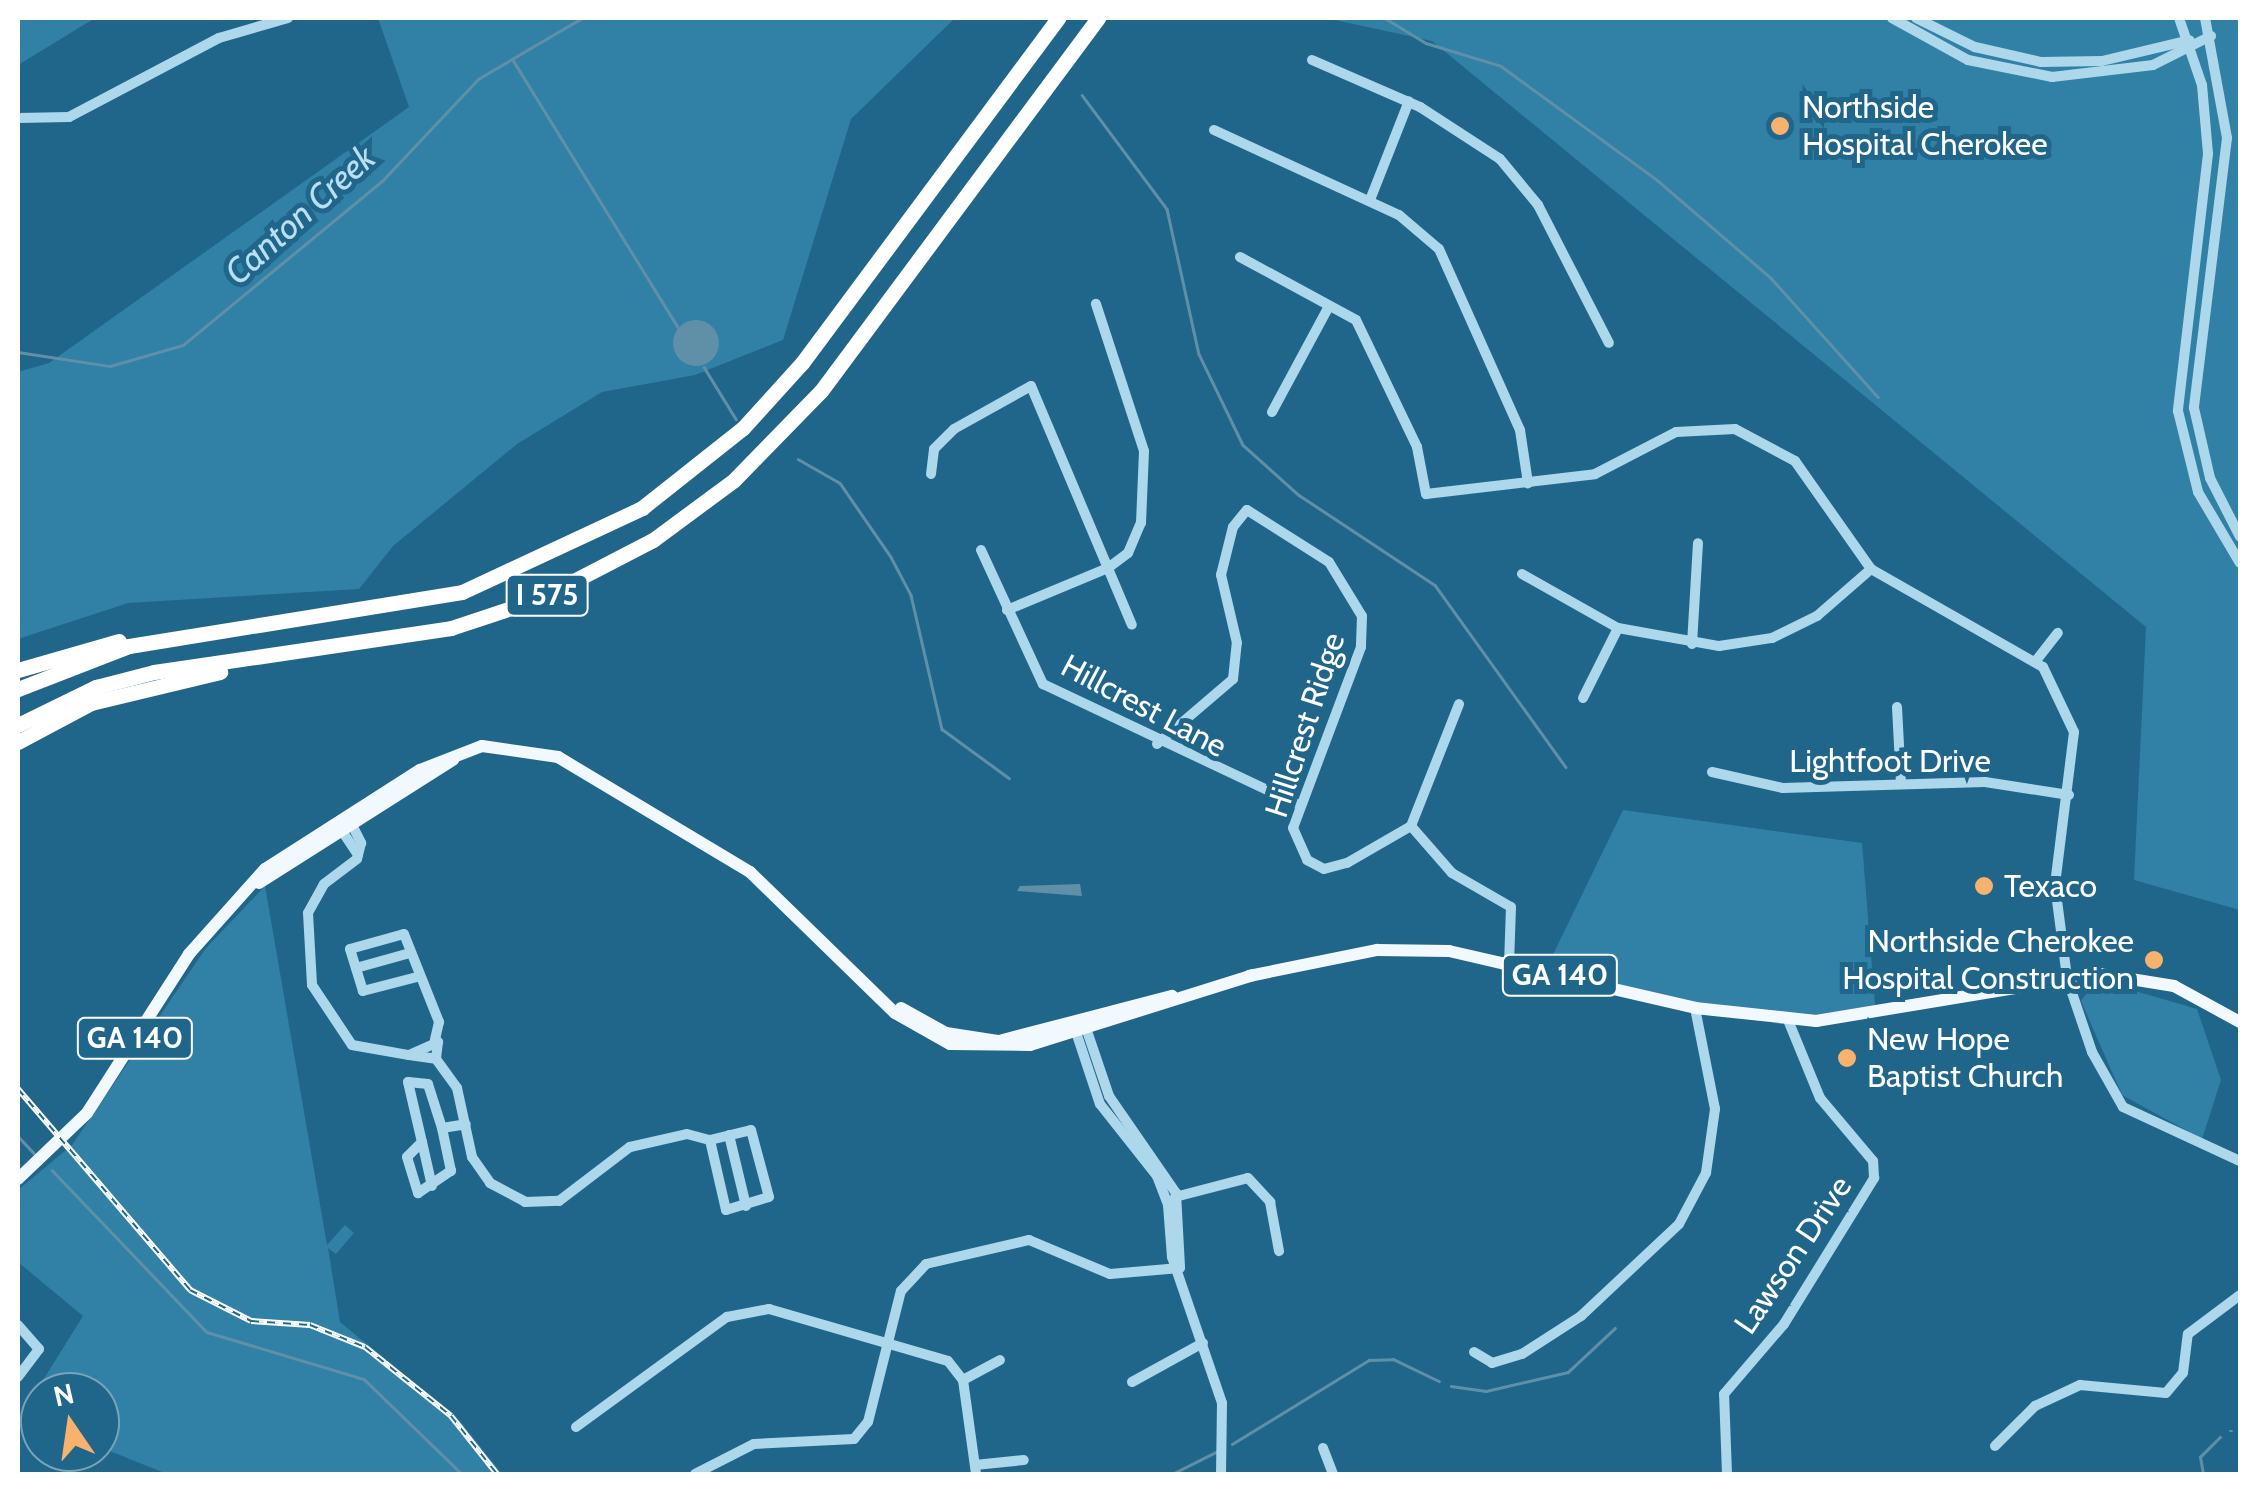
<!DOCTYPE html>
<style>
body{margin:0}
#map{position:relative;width:2258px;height:1492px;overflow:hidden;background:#20668b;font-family:Cabin,sans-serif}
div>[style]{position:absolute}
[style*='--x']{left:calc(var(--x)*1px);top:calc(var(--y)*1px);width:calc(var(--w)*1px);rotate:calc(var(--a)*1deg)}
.green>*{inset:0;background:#3180a6}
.water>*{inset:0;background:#608fa8}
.round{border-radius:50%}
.stream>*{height:2.5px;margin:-1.25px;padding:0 1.25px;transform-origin:1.25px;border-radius:1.25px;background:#608fa8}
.minor>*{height:10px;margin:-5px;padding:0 5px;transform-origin:5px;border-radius:5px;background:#add7eb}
.major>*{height:12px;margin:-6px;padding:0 6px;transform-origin:6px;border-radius:6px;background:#f2f9fe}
.highway>*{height:15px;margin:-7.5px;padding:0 7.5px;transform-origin:7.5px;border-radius:7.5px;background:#fff}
.rail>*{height:6px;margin-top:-3px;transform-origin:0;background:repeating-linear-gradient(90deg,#20668b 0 8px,#fff 0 16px);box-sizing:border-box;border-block:2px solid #fff}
.dots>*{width:28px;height:28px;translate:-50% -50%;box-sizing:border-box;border:5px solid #20668b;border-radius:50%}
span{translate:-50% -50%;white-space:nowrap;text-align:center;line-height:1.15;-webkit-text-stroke:10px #20668b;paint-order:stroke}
.shield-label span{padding:2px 8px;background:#20668b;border:2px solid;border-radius:8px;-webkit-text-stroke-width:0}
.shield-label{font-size:30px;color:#fff;font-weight:700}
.poi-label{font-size:32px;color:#fff}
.left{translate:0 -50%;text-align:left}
.right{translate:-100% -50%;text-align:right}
.street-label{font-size:32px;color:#fff}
.water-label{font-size:35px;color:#b9e0f2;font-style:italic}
.frame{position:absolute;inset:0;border:20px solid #fff;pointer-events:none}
.north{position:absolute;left:20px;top:1372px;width:100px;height:100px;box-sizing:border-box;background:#20668b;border:2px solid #79a3b9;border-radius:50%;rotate:347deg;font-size:28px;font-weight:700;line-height:40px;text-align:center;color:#fff}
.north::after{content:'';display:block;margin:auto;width:35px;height:45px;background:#f8b26e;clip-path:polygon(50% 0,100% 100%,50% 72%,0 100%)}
</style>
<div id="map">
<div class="green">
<div style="clip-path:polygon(18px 18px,95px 18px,18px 65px)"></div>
<div style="clip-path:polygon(378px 18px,955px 18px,851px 119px,783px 340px,695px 375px,602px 392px,517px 444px,393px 546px,359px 589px,128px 603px,18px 639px,18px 372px,49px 363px,409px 107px)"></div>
<div style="clip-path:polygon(1326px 18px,2240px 18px,2240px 910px,2134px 880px,2146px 627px,1432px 41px)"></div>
<div style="clip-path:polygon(1623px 810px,1862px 843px,1876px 1017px,1779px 1024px,1547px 967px)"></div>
<div style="clip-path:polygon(265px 886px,327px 1245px,345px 1225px,354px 1233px,336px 1254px,328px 1248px,340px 1322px,459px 1420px,502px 1474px,167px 1474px,100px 1447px,100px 1392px,40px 1392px,40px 1422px,22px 1414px,83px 1316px,18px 1262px,18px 1190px,72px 1145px,206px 948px)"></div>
<div style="clip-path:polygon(2111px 984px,2197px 1009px,2221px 1080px,2202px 1139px,2122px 1095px,2081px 1001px,2092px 986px)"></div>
</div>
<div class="water">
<div class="round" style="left:673px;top:320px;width:46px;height:46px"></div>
<div style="clip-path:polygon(1080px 884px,1082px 896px,1017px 891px,1020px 886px)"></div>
</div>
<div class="stream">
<div style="--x:1385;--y:18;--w:48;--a:31.4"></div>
<div style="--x:1426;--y:43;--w:78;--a:17"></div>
<div style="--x:1501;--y:66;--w:192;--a:36.1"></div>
<div style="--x:1656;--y:179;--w:152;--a:40.7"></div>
<div style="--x:1771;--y:278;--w:160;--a:48"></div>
<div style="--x:513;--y:60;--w:316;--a:58.3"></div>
<div style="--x:1082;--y:95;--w:142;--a:53.3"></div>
<div style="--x:1167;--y:209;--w:148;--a:77.6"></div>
<div style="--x:1199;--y:354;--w:101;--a:64.2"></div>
<div style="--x:1243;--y:445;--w:75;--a:41.8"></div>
<div style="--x:1299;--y:495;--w:163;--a:33.5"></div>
<div style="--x:1435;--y:585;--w:224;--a:54.3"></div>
<div style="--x:18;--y:352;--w:93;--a:8.7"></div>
<div style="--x:110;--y:366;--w:76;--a:-16"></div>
<div style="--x:183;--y:345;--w:258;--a:-39.5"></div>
<div style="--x:382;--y:181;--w:140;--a:-46.7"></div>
<div style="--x:478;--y:79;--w:121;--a:-30.4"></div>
<div style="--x:704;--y:367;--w:61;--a:58.4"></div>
<div style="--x:798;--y:459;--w:48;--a:29.7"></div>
<div style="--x:840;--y:483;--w:90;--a:55.4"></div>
<div style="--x:891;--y:557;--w:43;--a:62.2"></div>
<div style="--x:911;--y:595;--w:138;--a:77"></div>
<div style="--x:942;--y:729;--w:83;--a:36.2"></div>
<div style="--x:18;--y:1136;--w:23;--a:47"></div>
<div style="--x:52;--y:1170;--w:224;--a:46.3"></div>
<div style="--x:207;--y:1332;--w:164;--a:16.7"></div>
<div style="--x:364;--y:1379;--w:136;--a:44.1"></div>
<div style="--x:1451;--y:1386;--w:35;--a:8"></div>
<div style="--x:1486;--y:1391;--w:84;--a:-13"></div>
<div style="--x:1568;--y:1372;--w:64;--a:-43.1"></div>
<div style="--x:2230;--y:1431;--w:2;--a:0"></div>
<div style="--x:1232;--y:1444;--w:161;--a:-31.5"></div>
<div style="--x:1369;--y:1360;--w:24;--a:-2"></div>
<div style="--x:1393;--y:1359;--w:51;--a:25.6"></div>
<div style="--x:1172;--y:1474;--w:51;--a:-26.6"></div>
<div style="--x:2203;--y:1474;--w:17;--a:-100"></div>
<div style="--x:2200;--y:1457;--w:28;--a:-45"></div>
</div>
<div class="minor">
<div style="--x:1892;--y:18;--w:87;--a:28.9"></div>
<div style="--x:1968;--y:60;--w:86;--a:11.4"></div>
<div style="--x:2052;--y:77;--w:102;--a:-6.8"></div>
<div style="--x:2153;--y:65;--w:65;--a:-26.6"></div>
<div style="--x:1916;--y:18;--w:66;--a:26.2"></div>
<div style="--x:1975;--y:47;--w:68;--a:12.8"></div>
<div style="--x:2041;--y:62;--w:61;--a:-0.9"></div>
<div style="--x:2102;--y:61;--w:90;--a:-13.4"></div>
<div style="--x:2179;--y:18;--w:71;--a:71.1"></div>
<div style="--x:2202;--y:85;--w:69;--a:85"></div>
<div style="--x:2208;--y:154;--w:259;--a:96.7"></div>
<div style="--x:2178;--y:411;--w:83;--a:76.1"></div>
<div style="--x:2198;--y:492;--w:82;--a:59.4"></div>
<div style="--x:2205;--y:18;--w:122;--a:79.6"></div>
<div style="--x:2227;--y:138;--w:272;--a:97"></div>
<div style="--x:2194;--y:408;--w:72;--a:77.1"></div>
<div style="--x:2210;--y:478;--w:66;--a:63"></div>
<div style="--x:1312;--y:60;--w:118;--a:23.5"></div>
<div style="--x:1420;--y:107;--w:95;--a:33"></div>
<div style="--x:1500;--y:159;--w:60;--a:50.4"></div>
<div style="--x:1538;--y:205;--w:155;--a:62.8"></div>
<div style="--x:18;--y:118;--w:51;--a:-1.1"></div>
<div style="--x:69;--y:117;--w:170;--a:-27.8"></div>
<div style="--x:219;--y:38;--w:72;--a:-16.2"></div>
<div style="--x:1214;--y:130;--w:204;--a:24.7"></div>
<div style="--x:1399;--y:215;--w:52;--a:40.4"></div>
<div style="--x:1439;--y:249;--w:198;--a:65.9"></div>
<div style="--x:1520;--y:430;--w:54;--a:81.4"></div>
<div style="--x:1370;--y:200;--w:106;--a:-68.5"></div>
<div style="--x:1240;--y:257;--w:132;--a:28.5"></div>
<div style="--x:1356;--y:320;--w:141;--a:64.3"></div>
<div style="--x:1417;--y:447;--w:48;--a:79.2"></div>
<div style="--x:1426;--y:494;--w:170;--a:-6.7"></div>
<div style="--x:1595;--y:474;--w:91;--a:-27.4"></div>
<div style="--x:1676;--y:432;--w:59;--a:-2.9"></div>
<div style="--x:1735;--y:429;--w:68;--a:28.1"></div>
<div style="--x:1795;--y:461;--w:132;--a:54.9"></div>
<div style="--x:1871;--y:569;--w:198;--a:29.7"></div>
<div style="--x:2043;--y:667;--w:72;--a:64.5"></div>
<div style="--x:2074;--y:732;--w:154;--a:97.1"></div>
<div style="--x:2055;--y:885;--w:94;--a:82.6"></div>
<div style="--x:2067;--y:978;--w:78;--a:71.3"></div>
<div style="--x:2092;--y:1052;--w:63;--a:60.6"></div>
<div style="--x:2123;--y:1107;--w:129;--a:24.8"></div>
<div style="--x:1272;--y:412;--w:116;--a:-61.7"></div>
<div style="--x:931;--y:474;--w:25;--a:-83"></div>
<div style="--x:934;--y:449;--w:28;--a:-45"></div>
<div style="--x:954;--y:429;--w:88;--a:-29.2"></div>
<div style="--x:1031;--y:386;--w:259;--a:67.1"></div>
<div style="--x:981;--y:550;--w:148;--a:65.2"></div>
<div style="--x:1043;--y:684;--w:285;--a:25.3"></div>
<div style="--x:1522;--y:574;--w:110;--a:29.4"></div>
<div style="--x:1618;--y:628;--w:103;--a:10.1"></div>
<div style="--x:1719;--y:646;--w:54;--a:-8.6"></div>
<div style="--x:1772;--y:638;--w:50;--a:-26.1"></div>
<div style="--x:1817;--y:616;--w:72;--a:-41"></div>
<div style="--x:1007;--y:610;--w:109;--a:-22.6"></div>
<div style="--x:1108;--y:568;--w:25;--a:-37"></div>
<div style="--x:1128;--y:553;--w:33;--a:-67"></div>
<div style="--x:1141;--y:523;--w:72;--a:-87.6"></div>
<div style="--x:1144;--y:451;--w:155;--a:-108.1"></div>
<div style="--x:1692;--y:644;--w:101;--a:-86.6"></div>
<div style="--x:2035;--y:662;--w:37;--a:-52"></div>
<div style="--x:1583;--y:698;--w:78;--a:-63.4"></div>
<div style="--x:1897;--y:707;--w:77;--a:87"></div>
<div style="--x:1157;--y:744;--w:100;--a:-40.5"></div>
<div style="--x:1233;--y:679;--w:36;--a:-84"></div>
<div style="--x:1237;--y:643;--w:70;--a:-103.2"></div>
<div style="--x:1221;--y:575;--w:49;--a:-76"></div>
<div style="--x:1233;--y:527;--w:22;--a:-51"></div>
<div style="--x:1247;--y:510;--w:97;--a:32.4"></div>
<div style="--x:1329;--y:562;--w:63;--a:58.6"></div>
<div style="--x:1362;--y:616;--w:31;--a:92"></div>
<div style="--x:1361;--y:647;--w:193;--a:110.6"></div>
<div style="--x:1293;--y:828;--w:35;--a:66"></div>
<div style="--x:1307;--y:860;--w:19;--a:28"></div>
<div style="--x:1324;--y:869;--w:24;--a:-15"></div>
<div style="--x:1347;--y:863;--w:74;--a:-30"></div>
<div style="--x:1411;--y:826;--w:131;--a:-68.5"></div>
<div style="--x:1712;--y:772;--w:73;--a:12.7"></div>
<div style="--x:1783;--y:788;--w:202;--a:-1.7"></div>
<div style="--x:1985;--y:782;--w:85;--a:8.8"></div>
<div style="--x:350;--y:821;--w:25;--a:63"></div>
<div style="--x:361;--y:843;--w:16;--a:104"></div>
<div style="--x:357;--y:859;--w:41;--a:142.9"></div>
<div style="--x:324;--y:884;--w:33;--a:119"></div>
<div style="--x:308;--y:913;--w:72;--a:86.8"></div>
<div style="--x:312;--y:985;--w:72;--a:56.3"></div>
<div style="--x:352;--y:1045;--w:58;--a:10"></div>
<div style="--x:409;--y:1055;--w:32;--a:-24"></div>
<div style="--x:438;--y:1042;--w:17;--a:97"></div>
<div style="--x:436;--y:1059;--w:36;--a:54"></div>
<div style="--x:457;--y:1088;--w:71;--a:77.7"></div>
<div style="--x:472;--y:1157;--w:32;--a:55"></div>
<div style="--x:490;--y:1183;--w:40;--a:28"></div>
<div style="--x:525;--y:1202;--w:34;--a:-2"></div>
<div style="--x:559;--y:1201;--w:89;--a:-37.3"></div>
<div style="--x:630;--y:1147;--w:58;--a:-12.8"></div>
<div style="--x:687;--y:1134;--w:24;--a:15"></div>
<div style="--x:338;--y:825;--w:36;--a:56"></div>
<div style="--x:1411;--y:826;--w:62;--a:48.9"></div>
<div style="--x:1452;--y:873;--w:68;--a:30"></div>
<div style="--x:1511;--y:907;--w:56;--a:92"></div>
<div style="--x:356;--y:968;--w:56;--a:-15.5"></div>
<div style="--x:417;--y:977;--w:56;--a:165.5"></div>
<div style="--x:363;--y:991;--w:44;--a:-107.2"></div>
<div style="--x:350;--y:949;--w:56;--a:-15.5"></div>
<div style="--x:404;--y:934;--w:95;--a:68.3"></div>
<div style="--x:439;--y:1022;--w:18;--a:103"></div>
<div style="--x:1084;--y:1022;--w:78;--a:71.3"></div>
<div style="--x:1109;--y:1096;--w:118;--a:55.4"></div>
<div style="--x:1176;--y:1193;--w:75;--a:86.9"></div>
<div style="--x:1074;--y:1026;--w:82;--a:71.6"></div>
<div style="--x:1100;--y:1104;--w:92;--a:51.6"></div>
<div style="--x:1157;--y:1176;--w:31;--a:69"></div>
<div style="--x:1168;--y:1205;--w:52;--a:85.6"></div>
<div style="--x:1172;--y:1257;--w:154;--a:71.1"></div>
<div style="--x:1222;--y:1403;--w:71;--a:90.8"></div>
<div style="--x:409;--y:1055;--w:27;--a:8"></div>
<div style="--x:442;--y:1128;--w:46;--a:-107.7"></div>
<div style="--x:428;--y:1084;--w:20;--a:-174"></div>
<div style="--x:408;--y:1082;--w:62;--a:76.9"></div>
<div style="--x:422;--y:1142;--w:21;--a:135"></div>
<div style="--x:407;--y:1157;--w:38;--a:73"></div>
<div style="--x:418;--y:1193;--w:40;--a:-34"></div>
<div style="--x:451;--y:1171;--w:44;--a:-101.8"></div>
<div style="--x:442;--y:1128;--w:24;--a:-9"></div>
<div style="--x:751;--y:1130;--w:69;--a:75"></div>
<div style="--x:769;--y:1197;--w:45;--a:163.2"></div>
<div style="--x:726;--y:1210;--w:72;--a:-102.9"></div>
<div style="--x:710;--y:1140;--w:42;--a:-13.7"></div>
<div style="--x:729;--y:1135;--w:73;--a:76.5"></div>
<div style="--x:422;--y:1142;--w:45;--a:77.2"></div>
<div style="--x:1175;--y:1197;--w:75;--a:-14.6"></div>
<div style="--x:1248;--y:1178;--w:33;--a:47"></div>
<div style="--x:1270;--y:1202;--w:50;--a:79.6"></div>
<div style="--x:18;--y:1325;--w:32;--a:49"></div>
<div style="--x:39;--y:1349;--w:35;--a:127"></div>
<div style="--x:1474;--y:1352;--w:21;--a:31"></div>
<div style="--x:1492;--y:1363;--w:31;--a:-17"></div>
<div style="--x:1522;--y:1354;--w:70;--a:-32.8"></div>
<div style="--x:1581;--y:1316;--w:134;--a:-43.2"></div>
<div style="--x:1679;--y:1224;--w:58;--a:-62.1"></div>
<div style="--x:1706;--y:1173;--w:65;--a:-82"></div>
<div style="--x:1715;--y:1109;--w:103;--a:-101.2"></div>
<div style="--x:963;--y:1380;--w:42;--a:-28.4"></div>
<div style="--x:1132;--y:1382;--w:81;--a:-28.8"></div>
<div style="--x:576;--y:1427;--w:187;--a:-36.1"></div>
<div style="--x:727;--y:1317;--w:43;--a:-10.8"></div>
<div style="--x:769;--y:1309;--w:186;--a:16.2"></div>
<div style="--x:948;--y:1361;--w:24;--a:52"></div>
<div style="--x:963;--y:1380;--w:95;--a:82.1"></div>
<div style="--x:1995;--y:1446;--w:57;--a:-45"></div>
<div style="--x:2035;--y:1406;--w:50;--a:-25"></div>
<div style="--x:2080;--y:1385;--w:86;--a:5.3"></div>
<div style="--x:2166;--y:1393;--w:26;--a:-50"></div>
<div style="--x:2183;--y:1373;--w:39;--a:-83"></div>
<div style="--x:2188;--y:1334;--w:65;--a:-36.9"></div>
<div style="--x:1323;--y:1448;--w:28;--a:69"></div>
<div style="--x:975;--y:1465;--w:49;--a:-5.8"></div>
<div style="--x:695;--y:1474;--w:66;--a:-27"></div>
<div style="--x:754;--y:1444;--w:100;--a:-2.9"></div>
<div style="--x:854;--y:1439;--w:22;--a:-51"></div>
<div style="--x:868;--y:1422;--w:135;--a:-75.9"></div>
<div style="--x:901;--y:1291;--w:37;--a:-47"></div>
<div style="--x:926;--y:1264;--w:106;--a:-13.1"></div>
<div style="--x:1029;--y:1240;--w:88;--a:22.8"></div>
<div style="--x:1110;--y:1274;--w:70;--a:-4.9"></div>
<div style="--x:1727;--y:1474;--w:80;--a:-92.1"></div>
<div style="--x:1724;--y:1394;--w:92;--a:-49.4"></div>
<div style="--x:1784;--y:1324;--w:172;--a:-58.3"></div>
<div style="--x:1874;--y:1178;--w:17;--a:-93"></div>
<div style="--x:1873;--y:1161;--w:82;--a:-130.1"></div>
<div style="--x:1820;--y:1098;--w:84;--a:-112.3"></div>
</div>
<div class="major">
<div style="--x:259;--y:883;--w:230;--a:-32.4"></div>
<div style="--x:1249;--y:976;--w:131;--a:-11.5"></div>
<div style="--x:1377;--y:950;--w:72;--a:0.8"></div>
<div style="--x:1449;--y:951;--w:253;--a:13"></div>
<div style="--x:1695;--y:1008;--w:122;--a:6.1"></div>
<div style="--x:1816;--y:1021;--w:288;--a:-9.4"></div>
<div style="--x:2100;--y:974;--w:75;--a:9.2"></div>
<div style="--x:2174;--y:986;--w:75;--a:28.6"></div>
<div style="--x:901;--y:1008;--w:51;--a:29.1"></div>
<div style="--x:946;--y:1033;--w:54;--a:8.6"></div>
<div style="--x:999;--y:1041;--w:179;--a:-14.6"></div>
<div style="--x:18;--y:1179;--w:95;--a:-43.7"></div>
<div style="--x:87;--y:1113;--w:189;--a:-57.3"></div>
<div style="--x:189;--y:954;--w:114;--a:-48.2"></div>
<div style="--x:265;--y:869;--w:184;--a:-32.6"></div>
<div style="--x:420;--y:770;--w:66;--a:-21.2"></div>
<div style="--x:482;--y:746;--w:77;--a:8.2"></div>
<div style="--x:558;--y:757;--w:224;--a:30.9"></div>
<div style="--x:750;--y:872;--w:202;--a:44.2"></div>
<div style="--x:895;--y:1013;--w:63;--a:29.4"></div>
<div style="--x:950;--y:1044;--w:80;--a:0.7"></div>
<div style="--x:1030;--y:1045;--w:234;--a:-17.4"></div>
</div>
<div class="highway">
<div style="--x:18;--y:670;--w:105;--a:-16"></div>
<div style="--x:18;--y:689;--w:119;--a:-21.2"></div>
<div style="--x:129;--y:646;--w:337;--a:-9.2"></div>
<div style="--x:462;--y:592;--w:199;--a:-25"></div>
<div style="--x:642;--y:508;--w:129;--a:-38.4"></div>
<div style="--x:743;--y:428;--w:88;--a:-47.8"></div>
<div style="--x:802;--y:363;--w:430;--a:-53.4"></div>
<div style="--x:18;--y:725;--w:87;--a:-26"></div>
<div style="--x:96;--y:687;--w:60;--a:-14.5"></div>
<div style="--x:154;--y:672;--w:300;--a:-8.4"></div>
<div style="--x:451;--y:628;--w:95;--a:-18.4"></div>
<div style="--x:541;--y:598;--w:126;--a:-27.4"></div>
<div style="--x:653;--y:540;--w:101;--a:-36.5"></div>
<div style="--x:734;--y:480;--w:124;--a:-45.7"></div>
<div style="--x:821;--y:391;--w:465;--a:-53.4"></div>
<div style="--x:18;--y:742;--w:83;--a:-28.1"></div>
<div style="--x:91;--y:703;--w:133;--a:-13.5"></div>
</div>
<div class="rail">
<div style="--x:18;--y:1089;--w:265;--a:49.4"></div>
<div style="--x:190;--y:1290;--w:68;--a:26.9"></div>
<div style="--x:251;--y:1321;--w:59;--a:3.9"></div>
<div style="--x:310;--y:1325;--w:59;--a:21.8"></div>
<div style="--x:365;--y:1347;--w:110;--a:38.7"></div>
<div style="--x:451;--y:1416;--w:74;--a:51.6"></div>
</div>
<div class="dots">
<div style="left:1780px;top:126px;background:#f8b26e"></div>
<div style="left:1984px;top:886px;background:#f8b26e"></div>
<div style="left:2154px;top:960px;background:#f8b26e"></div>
<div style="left:1847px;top:1058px;background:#f8b26e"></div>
</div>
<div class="shield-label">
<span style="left:547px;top:595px">I 575</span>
<span style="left:1560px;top:975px">GA 140</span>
<span style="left:135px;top:1038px">GA 140</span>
</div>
<div class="poi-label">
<span class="left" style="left:1802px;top:126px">Northside<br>Hospital Cherokee</span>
<span class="left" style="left:2004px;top:886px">Texaco</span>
<span class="right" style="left:2134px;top:960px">Northside Cherokee<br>Hospital Construction</span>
<span class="left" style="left:1867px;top:1058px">New Hope<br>Baptist Church</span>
</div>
<div class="street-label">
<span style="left:1144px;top:706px;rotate:28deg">Hillcrest Lane</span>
<span style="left:1305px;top:725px;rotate:-72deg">Hillcrest Ridge</span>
<span style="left:1890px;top:761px">Lightfoot Drive</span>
<span style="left:1793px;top:1255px;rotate:-56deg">Lawson Drive</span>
</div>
<div class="water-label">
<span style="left:300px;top:215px;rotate:-42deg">Canton Creek</span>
</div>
<div class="frame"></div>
<div class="north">N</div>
</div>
